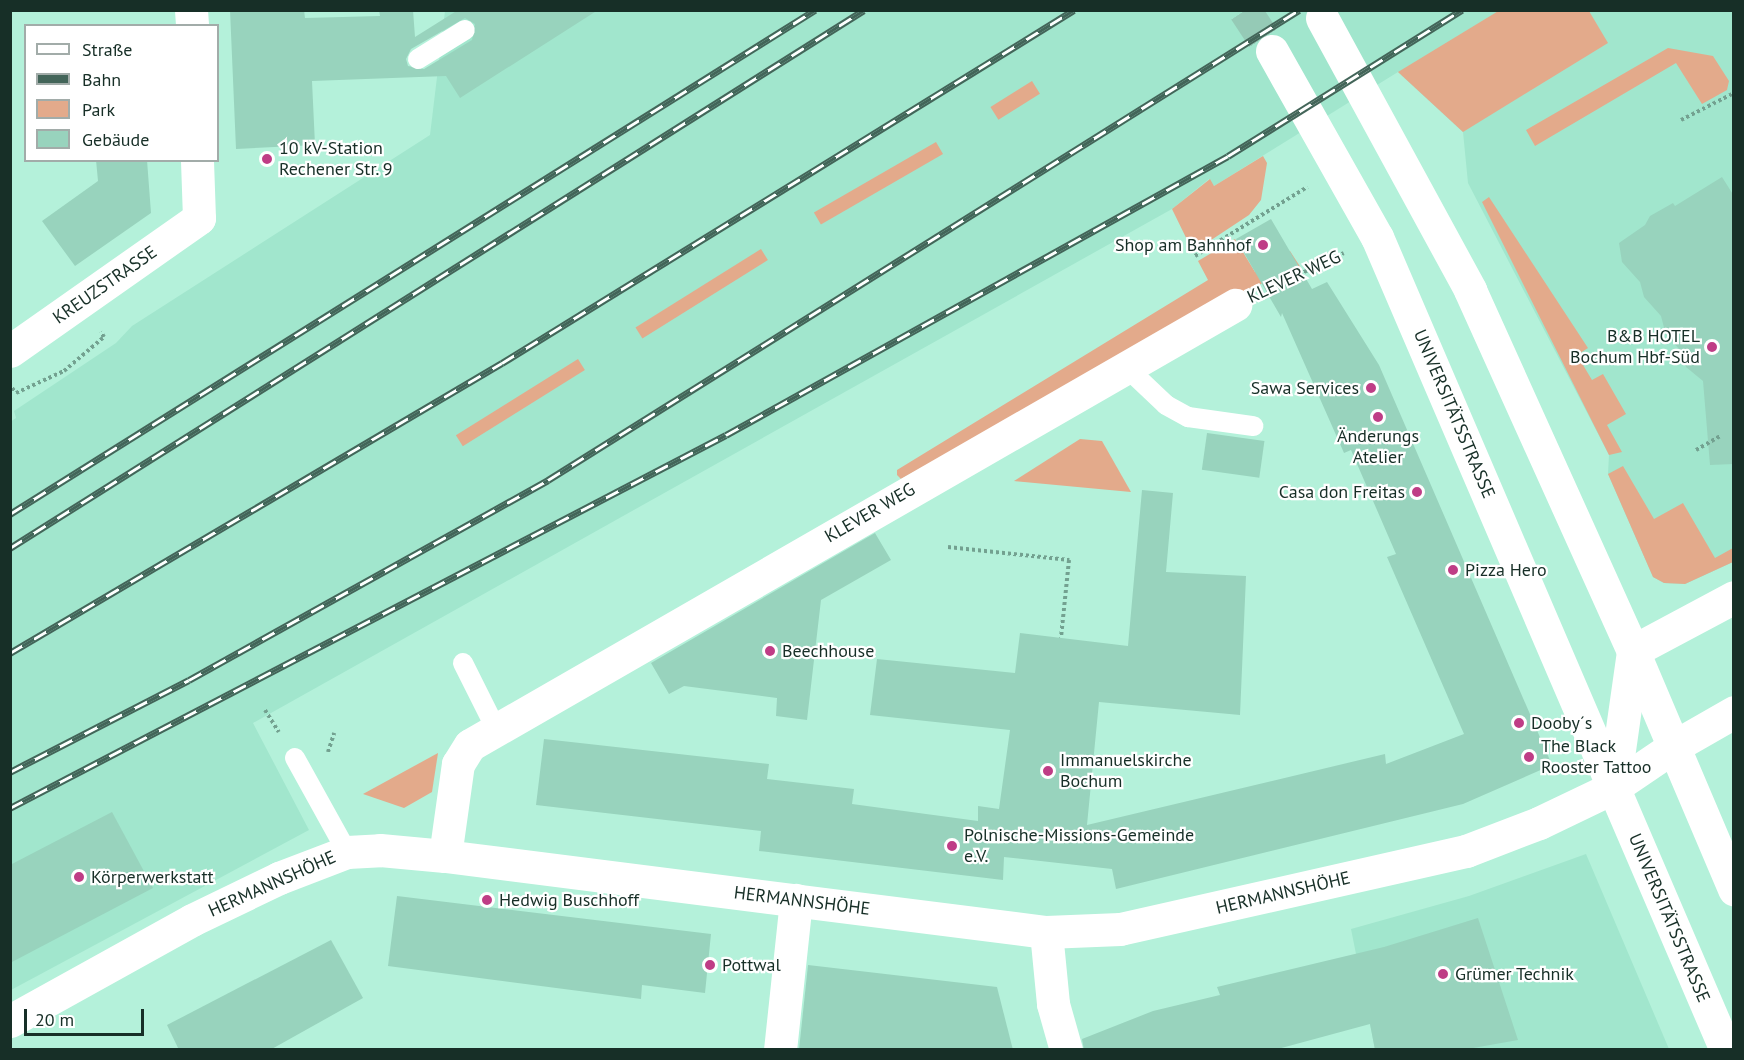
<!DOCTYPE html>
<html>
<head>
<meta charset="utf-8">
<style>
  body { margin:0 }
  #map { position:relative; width:1744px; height:1060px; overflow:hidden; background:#b4f1da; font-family:"PT Sans",sans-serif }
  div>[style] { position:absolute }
  .built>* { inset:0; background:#a1e6cd }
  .green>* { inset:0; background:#e3aa8b; transform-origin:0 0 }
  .building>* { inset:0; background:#98d3bd; transform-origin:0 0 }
  .secondary-tunnel>* { height:33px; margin-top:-16.5px; transform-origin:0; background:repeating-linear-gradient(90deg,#95cab6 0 33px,transparent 0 49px) }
  .path>* { height:4px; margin-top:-2px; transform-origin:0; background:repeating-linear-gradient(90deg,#73a190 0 3px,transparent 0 6px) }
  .service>* { height:20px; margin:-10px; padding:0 10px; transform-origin:10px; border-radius:10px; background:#fff }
  .minor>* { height:33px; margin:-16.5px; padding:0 16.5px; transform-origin:16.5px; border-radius:16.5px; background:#fff }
  .secondary>* { height:33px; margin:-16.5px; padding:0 16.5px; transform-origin:16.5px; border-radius:16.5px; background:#fff }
  .rail>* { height:7px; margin-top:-3.5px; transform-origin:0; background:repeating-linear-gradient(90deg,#fff 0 14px,#436559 0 28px); box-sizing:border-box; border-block:2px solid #436559 }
  .dots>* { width:16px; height:16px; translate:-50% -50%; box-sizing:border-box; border:3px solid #fff; border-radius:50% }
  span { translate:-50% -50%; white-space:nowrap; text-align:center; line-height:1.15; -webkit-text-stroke:4.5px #fff; paint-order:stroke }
  .poi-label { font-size:18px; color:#172f27 }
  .left { translate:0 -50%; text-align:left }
  .right { translate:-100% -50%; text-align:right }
  .street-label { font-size:18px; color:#172f27 }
  .frame { position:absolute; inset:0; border:12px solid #172f27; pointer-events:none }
  .legend { position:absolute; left:24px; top:24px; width:195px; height:138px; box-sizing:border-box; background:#fff; border:2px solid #a2aca9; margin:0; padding:8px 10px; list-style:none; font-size:18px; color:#172f27 }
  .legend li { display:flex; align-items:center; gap:12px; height:30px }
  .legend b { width:30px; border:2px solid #a2aca9 }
  .scale { position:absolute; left:24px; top:1009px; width:120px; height:27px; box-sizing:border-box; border:3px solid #172f27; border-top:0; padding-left:8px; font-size:18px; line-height:21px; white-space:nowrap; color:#172f27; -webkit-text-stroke:4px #fff; paint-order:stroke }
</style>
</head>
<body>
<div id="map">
  <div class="built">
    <i style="clip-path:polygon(445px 11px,1733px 11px,1733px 562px,1685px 584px,1664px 583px,1653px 577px,1608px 474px,1609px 455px,1468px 183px,1463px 132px,1398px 72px,1214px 186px,1209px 179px,1172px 209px,253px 723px,309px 830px,11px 990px,10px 422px,16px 418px,14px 411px,116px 343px,132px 326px,430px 135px)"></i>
    <i style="clip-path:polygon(1586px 854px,1669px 1049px,1375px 1049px,1351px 929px,1469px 896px)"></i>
  </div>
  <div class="green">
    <i style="clip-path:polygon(1500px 10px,1589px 11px,1608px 43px,1463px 132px,1398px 72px)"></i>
    <i style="clip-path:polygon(1668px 48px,1713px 56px,1729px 81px,1727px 90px,1702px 104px,1676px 63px,1535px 146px,1526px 130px)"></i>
    <i style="left:1032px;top:81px;width:15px;height:49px;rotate:58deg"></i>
    <i style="left:936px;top:142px;width:14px;height:141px;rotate:60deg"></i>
    <i style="clip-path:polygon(1263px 156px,1267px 163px,1261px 200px,1249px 215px,1193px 252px,1172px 209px,1210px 179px,1214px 186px)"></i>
    <i style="clip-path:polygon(1489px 197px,1588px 348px,1577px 355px,1592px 380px,1603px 374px,1626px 414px,1607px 425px,1622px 452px,1609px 455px,1482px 202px)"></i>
    <i style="clip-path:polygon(1235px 239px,1255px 272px,1290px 251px,1301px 268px,1251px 288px,901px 479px,897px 475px,897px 470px,1208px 280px,1198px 261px)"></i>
    <i style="left:761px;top:249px;width:13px;height:148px;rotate:58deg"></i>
    <i style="left:578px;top:359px;width:13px;height:144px;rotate:58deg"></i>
    <i style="clip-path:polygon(1080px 439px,1102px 441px,1131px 492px,1014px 481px)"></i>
    <i style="clip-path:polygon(1623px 466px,1654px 519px,1683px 503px,1715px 558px,1733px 548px,1733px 562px,1685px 584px,1664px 583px,1653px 577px,1608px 474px)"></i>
    <i style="clip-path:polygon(438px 753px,432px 792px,404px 808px,363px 794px)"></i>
  </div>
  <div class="building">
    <i style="clip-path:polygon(evenodd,230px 10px,304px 10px,305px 18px,380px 16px,379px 10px,413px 10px,415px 37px,458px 10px,598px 10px,460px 98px,446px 76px,312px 81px,315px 145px,236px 149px,230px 10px,465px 18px,475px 24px,472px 40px,424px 69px,408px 66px,406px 59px,411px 49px,465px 18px)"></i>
    <i style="clip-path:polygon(96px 160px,147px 160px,151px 213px,75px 266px,42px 221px,98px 181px)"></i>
    <i style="clip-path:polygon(1722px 177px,1734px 196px,1734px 464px,1710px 465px,1703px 381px,1686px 367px,1683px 353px,1666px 335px,1661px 316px,1644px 297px,1640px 282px,1622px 262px,1619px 243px,1645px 225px,1650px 216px,1673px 203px,1675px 206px)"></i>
    <i style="clip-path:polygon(1271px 219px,1312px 289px,1327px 282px,1379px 365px,1552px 765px,1463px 804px,1116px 889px,1112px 869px,1004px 857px,1003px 880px,759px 851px,761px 831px,536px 805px,544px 739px,769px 764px,767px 779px,854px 789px,852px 804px,978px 821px,978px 806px,999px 809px,1010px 730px,870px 715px,877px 659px,1015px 673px,1020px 633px,1128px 646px,1142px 490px,1173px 493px,1166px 572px,1246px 576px,1240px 715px,1099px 702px,1087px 825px,1385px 754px,1386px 764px,1464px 734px,1387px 557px,1396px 554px,1351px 450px,1344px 453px,1282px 313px,1281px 317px,1236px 239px)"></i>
    <i style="left:1207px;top:433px;width:58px;height:37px;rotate:8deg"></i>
    <i style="clip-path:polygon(875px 533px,891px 560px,821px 600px,807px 720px,776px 716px,777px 698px,684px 686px,669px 694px,651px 663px)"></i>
    <i style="clip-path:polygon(112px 812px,153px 888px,10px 963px,10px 865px)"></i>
    <i style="clip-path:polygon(397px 896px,711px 934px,705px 993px,642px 985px,641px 999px,388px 966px)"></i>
    <i style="clip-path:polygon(1478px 918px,1518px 1040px,1462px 1050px,1375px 1050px,1370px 1024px,1274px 1050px,1084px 1050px,1082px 1039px,1153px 1011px,1220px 995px,1217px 987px,1384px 947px)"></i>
    <i style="clip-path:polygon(331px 940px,363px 998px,270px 1050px,179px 1050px,167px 1025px)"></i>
    <i style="clip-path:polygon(808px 965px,997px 987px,1013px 1050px,799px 1050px)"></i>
  </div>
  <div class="secondary-tunnel">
    <i style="left:1245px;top:10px;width:49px;rotate:56.6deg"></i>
  </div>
  <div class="path">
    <i style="left:1681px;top:120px;width:59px;rotate:-27deg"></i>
    <i style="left:1195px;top:256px;width:132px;rotate:-31.6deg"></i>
    <i style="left:1266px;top:290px;width:86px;rotate:-25.4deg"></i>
    <i style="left:12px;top:388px;width:6px;rotate:51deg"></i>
    <i style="left:16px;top:393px;width:53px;rotate:-24.6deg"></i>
    <i style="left:64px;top:371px;width:52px;rotate:-40.4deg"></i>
    <i style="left:104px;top:337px;width:6px;rotate:-121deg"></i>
    <i style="left:1696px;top:450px;width:28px;rotate:-30deg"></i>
    <i style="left:948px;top:547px;width:122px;rotate:6.1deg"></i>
    <i style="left:1069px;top:560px;width:78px;rotate:95.9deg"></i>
    <i style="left:265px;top:710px;width:26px;rotate:58deg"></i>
    <i style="left:328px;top:752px;width:20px;rotate:-72deg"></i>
  </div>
  <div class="service">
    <i style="left:418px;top:59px;width:55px;rotate:-31.7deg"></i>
    <i style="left:1126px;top:367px;width:55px;rotate:43.5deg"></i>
    <i style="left:1166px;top:405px;width:25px;rotate:29deg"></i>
    <i style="left:1188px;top:417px;width:66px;rotate:7.9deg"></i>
    <i style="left:463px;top:663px;width:72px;rotate:63.4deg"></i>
    <i style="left:295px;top:758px;width:107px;rotate:61deg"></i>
  </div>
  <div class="minor">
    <i style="left:191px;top:10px;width:16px;rotate:86deg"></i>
    <i style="left:10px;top:351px;width:231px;rotate:-35.1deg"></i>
    <i style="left:199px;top:218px;width:58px;rotate:-92deg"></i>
    <i style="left:1633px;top:651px;width:115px;rotate:-28.1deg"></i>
    <i style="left:1673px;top:747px;width:70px;rotate:-29.8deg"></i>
    <i style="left:445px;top:856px;width:93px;rotate:-82deg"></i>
    <i style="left:458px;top:764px;width:22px;rotate:-58deg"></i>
    <i style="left:470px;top:745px;width:883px;rotate:-29.91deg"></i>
    <i style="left:1046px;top:932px;width:72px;rotate:84.4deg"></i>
    <i style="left:1053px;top:1004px;width:48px;rotate:74.2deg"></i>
    <i style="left:10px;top:1021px;width:208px;rotate:-29deg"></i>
    <i style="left:192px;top:920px;width:97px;rotate:-25.8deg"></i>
    <i style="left:279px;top:878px;width:73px;rotate:-20.9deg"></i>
    <i style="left:347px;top:852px;width:33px;rotate:-3deg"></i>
    <i style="left:380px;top:850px;width:65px;rotate:5.3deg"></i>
    <i style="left:445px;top:856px;width:606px;rotate:7.21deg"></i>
    <i style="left:1046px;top:932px;width:74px;rotate:-2.3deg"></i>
    <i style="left:1120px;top:929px;width:355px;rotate:-12.7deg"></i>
    <i style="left:1466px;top:851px;width:78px;rotate:-21deg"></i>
    <i style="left:1539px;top:823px;width:83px;rotate:-25.6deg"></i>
    <i style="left:780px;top:1050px;width:151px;rotate:-83.9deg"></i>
  </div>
  <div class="secondary">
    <i style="left:1322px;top:18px;width:310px;rotate:61.4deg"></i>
    <i style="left:1470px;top:290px;width:396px;rotate:65.7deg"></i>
    <i style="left:1633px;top:651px;width:259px;rotate:67deg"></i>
    <i style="left:1272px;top:51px;width:214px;rotate:60.6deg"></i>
    <i style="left:1377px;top:237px;width:885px;rotate:66.77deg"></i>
    <i style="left:1614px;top:785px;width:134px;rotate:-81.9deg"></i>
    <i style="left:1614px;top:787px;width:71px;rotate:-34.1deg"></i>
  </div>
  <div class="rail">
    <i style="left:10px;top:514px;width:950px;rotate:-32.05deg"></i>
    <i style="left:10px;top:548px;width:1009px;rotate:-32.21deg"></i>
    <i style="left:10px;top:653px;width:571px;rotate:-30.52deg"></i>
    <i style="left:502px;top:363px;width:672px;rotate:-31.68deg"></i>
    <i style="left:10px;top:772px;width:201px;rotate:-27.2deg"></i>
    <i style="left:189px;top:680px;width:411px;rotate:-29.1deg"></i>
    <i style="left:548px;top:480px;width:886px;rotate:-32.04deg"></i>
    <i style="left:10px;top:808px;width:807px;rotate:-27.52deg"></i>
    <i style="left:726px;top:435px;width:574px;rotate:-29.06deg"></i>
    <i style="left:1228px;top:156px;width:276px;rotate:-32deg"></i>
  </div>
  <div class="dots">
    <i style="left:267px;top:159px;background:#bf3d86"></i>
    <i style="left:1263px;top:245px;background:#bf3d86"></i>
    <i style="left:1712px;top:347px;background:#bf3d86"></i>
    <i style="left:1371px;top:388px;background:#bf3d86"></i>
    <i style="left:1378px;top:417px;background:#bf3d86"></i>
    <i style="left:1417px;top:492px;background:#bf3d86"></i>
    <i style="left:1453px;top:570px;background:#bf3d86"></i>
    <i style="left:770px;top:651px;background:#bf3d86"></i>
    <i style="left:1519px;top:723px;background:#bf3d86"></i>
    <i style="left:1529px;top:757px;background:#bf3d86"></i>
    <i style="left:1048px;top:771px;background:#bf3d86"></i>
    <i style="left:952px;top:846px;background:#bf3d86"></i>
    <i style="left:79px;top:877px;background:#bf3d86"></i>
    <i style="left:487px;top:900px;background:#bf3d86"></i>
    <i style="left:710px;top:965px;background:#bf3d86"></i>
    <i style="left:1443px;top:974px;background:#bf3d86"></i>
  </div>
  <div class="poi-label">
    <span class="left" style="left:279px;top:159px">10 kV-Station<br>Rechener Str. 9</span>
    <span class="right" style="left:1251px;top:245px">Shop am Bahnhof</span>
    <span class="right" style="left:1700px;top:347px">B&amp;B HOTEL<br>Bochum Hbf-Süd</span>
    <span class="right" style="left:1359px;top:388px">Sawa Services</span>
    <span style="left:1378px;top:447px">Änderungs<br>Atelier</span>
    <span class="right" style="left:1405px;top:492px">Casa don Freitas</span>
    <span class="left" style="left:1465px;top:570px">Pizza Hero</span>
    <span class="left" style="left:782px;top:651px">Beechhouse</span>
    <span class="left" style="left:1531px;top:723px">Dooby´s</span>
    <span class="left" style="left:1541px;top:757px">The Black<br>Rooster Tattoo</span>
    <span class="left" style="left:1060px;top:771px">Immanuelskirche<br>Bochum</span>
    <span class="left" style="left:964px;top:846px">Polnische-Missions-Gemeinde<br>e.V.</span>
    <span class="left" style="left:91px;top:877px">Körperwerkstatt</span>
    <span class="left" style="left:499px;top:900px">Hedwig Buschhoff</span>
    <span class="left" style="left:722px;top:965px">Pottwal</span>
    <span class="left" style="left:1455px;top:974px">Grümer Technik</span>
  </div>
  <div class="street-label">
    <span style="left:1294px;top:277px;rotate:-25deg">KLEVER WEG</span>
    <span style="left:105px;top:285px;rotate:-35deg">KREUZSTRASSE</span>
    <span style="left:1454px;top:414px;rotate:67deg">UNIVERSITÄTSSTRASSE</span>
    <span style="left:870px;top:513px;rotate:-30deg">KLEVER WEG</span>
    <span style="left:272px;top:884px;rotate:-24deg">HERMANNSHÖHE</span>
    <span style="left:1283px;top:893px;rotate:-13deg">HERMANNSHÖHE</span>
    <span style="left:802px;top:901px;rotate:7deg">HERMANNSHÖHE</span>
    <span style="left:1669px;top:918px;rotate:67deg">UNIVERSITÄTSSTRASSE</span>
  </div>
  <div class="frame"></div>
  <ul class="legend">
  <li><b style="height:8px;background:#fff"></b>Straße</li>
  <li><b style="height:8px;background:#436559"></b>Bahn</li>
  <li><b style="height:16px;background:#e3aa8b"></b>Park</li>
  <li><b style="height:16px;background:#98d3bd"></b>Gebäude</li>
  </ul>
  <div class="scale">20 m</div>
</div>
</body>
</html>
